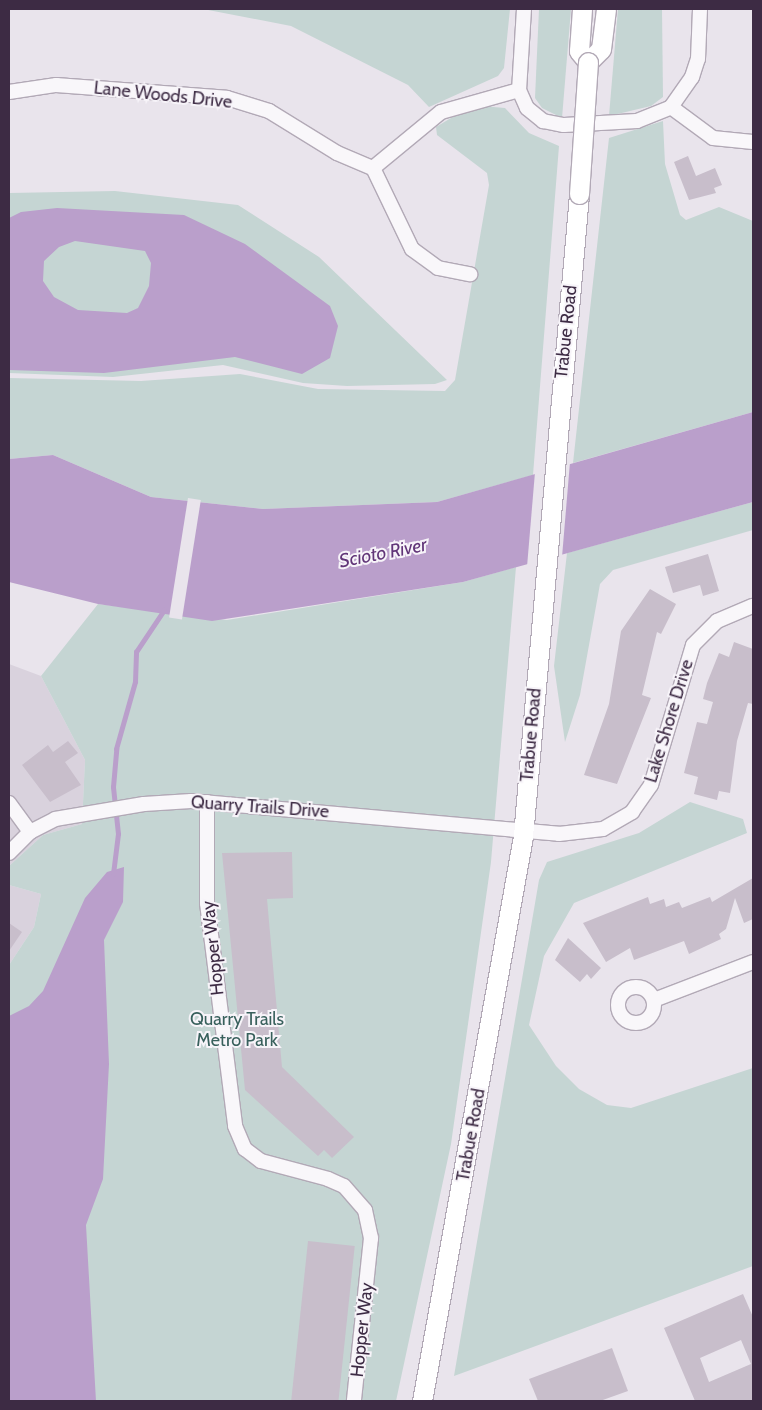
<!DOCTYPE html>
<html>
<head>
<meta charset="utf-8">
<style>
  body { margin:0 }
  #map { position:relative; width:762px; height:1410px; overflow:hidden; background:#e9e4ec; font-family:Cabin,sans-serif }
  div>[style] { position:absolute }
  .built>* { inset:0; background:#d9d2dd }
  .green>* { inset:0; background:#c5d5d3 }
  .water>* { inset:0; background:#ba9fcb }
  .pier>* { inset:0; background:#e9e4ec; transform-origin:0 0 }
  .stream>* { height:4.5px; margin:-2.25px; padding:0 2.25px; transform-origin:2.25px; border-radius:2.25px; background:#ba9fcb }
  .building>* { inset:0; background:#c8becb; transform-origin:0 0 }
  .roads { filter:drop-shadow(1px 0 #b2a9b6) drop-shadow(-1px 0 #b2a9b6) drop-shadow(0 1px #b2a9b6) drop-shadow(0 -1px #b2a9b6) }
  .minor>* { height:14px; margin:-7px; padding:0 7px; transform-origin:7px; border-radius:7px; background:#f9f7fa }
  .minor>.ring { margin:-7px; padding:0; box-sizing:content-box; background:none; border:14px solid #f9f7fa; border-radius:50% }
  .secondary>* { height:19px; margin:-9.5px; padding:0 9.5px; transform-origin:9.5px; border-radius:9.5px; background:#fff }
  .bridges { filter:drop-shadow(1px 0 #b2a9b6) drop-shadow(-1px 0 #b2a9b6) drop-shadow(0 1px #b2a9b6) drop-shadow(0 -1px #b2a9b6) }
  .secondary-bridge>* { height:19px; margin:-9.5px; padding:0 9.5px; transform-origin:9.5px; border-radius:9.5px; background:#fff }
  span { translate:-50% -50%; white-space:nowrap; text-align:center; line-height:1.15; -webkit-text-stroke:4px #f7f4f9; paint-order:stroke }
  .street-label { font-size:18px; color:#3d2b44 }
  .park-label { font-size:18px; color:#38605c }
  .water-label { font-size:19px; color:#613578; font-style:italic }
  .frame { position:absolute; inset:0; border:10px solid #3d2b44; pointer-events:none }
</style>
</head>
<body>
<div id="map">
  <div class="built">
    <i style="clip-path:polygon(9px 664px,41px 676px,85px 760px,82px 824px,43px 835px,9px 866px)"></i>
    <i style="clip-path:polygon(9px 885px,41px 894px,34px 927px,9px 965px)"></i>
  </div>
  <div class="green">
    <i style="clip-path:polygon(203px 9px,510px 9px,504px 68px,498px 76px,429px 107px,408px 85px,291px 26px)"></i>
    <i style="clip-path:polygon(539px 9px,571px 9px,562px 118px,542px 108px,535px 98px)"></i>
    <i style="clip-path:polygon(618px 9px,662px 9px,663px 97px,651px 106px,609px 116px)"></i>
    <i style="clip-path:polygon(482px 106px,505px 108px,529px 133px,559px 146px,533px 475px,437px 502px,263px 509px,151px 497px,53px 455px,9px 459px,9px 378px,141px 381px,240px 374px,318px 389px,445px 391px,455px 380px,489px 185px,487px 173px,437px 135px,436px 127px,466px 109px)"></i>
    <i style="clip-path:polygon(663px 121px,665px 164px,680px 215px,686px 220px,719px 207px,753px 221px,753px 412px,573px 463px,609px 138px)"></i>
    <i style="clip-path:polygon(115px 191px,238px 205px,319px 257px,447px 380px,435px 384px,347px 386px,303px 383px,223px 365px,113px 377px,9px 373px,9px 193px)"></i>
    <i style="clip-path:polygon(753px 502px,753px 530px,613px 570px,600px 584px,580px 695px,565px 742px,554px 666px,567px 553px)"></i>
    <i style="clip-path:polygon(516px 567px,491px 862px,451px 1144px,396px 1401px,9px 1401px,9px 965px,34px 927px,41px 894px,9px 885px,9px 866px,43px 835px,82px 824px,85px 760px,41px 676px,98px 604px,227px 620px,463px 582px)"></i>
    <i style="clip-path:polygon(690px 802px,743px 819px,747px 833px,574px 903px,544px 956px,529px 1025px,556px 1066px,579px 1089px,607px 1105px,631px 1108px,753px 1068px,753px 1266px,454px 1376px,539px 880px,547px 862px,639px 833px)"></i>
  </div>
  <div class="water">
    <i style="clip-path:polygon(evenodd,57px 208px,184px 215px,245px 244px,330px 306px,338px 326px,330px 358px,302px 374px,235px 357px,104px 373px,9px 370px,9px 218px,21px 212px,57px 208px,75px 241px,145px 251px,151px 263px,149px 286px,138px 308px,127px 313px,78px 310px,54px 297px,43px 281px,44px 261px,59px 247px,75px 241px)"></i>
    <i style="clip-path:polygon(753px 412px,753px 502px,463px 582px,212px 621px,98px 604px,9px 582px,9px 459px,53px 455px,151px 497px,263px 509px,437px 502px)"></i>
    <i style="clip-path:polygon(124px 867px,123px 902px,104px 940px,109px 1064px,103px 1179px,86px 1225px,96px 1401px,9px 1401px,9px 1016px,29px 1006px,43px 991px,85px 898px,107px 872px)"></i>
  </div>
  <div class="pier">
    <i style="clip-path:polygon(570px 462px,562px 557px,527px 567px,535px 472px)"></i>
    <i style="left:188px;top:498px;width:13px;height:121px;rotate:9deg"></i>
  </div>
  <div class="stream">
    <i style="left:113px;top:874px;width:40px;rotate:-82.9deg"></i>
    <i style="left:118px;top:834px;width:47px;rotate:-96.1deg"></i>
    <i style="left:113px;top:787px;width:38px;rotate:-85deg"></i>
    <i style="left:116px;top:749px;width:70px;rotate:-74.2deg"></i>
    <i style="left:135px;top:682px;width:30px;rotate:-88deg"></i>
    <i style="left:136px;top:652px;width:50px;rotate:-56.3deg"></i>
  </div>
  <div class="building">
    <i style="clip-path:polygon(688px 156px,696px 176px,715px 168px,722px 185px,714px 188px,716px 193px,689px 200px,674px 162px)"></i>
    <i style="clip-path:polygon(708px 554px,719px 591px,703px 596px,700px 585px,673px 593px,665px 567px)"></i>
    <i style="clip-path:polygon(650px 589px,676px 604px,661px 634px,657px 632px,642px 695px,651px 698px,617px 784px,584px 775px,609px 704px,621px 631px)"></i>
    <i style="clip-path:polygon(734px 642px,753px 649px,753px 704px,748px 703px,737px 741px,730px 793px,719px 791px,717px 800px,694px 794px,698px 777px,684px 773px,697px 722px,707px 724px,713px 702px,703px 699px,707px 683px,719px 653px,729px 657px)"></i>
    <i style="clip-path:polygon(68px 741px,78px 753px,65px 762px,81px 785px,50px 802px,22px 765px,48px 745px,53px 752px)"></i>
    <i style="clip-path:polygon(292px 852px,293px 898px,267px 899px,282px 1067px,354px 1137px,332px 1158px,324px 1150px,318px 1156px,245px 1090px,222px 853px)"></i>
    <i style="clip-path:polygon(753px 878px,753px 919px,744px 923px,735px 898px,726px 929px,719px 934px,721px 939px,689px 954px,684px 941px,634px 960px,630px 948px,606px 962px,583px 923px,648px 897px,650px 904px,664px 899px,666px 907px,679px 902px,682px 908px,710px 897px,712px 902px)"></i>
    <i style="clip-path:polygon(9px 923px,22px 932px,9px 951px)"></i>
    <i style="clip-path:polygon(568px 938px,601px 968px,591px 979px,587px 974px,580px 982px,555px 960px)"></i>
    <i style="left:308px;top:1241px;width:47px;height:161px;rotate:6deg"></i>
    <i style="clip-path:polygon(evenodd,743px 1294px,753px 1317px,753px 1401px,695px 1401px,664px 1328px,743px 1294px,741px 1340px,751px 1364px,709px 1382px,700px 1358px,741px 1340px)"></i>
    <i style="clip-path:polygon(612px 1348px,628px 1391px,600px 1401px,538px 1401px,529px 1379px)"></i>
  </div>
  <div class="roads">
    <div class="minor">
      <i style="left:524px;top:9px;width:81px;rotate:93.5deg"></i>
      <i style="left:519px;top:90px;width:20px;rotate:66deg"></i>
      <i style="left:527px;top:108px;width:21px;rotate:39deg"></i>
      <i style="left:543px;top:121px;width:21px;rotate:11deg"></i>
      <i style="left:564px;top:125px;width:73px;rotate:-3.1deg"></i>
      <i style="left:637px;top:121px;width:37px;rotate:-22deg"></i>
      <i style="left:671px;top:107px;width:37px;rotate:-55deg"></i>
      <i style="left:692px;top:77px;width:19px;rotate:-72deg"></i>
      <i style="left:698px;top:59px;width:50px;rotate:-87.7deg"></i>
      <i style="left:9px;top:92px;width:48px;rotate:-8.5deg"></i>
      <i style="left:56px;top:85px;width:171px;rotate:4.3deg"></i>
      <i style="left:227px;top:98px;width:44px;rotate:17.2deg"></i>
      <i style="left:269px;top:111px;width:80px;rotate:31.7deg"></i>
      <i style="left:337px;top:153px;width:39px;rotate:23deg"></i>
      <i style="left:373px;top:168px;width:88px;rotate:-39.5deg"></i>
      <i style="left:441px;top:112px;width:81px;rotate:-15.8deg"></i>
      <i style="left:671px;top:107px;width:52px;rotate:36.4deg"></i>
      <i style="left:713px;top:138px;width:40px;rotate:5.7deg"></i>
      <i style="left:373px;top:168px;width:90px;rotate:64.3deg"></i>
      <i style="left:412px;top:249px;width:32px;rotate:36deg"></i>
      <i style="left:438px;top:268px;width:33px;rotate:11deg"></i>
      <i style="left:207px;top:802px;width:101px;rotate:90deg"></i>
      <i style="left:207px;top:903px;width:225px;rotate:82.8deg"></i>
      <i style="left:235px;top:1126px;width:25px;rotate:67deg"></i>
      <i style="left:245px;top:1149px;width:20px;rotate:37deg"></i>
      <i style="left:261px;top:1161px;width:69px;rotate:15deg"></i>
      <i style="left:328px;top:1179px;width:17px;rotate:24deg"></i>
      <i style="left:344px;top:1186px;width:32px;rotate:49deg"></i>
      <i style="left:365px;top:1210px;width:29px;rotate:78deg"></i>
      <i style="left:371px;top:1238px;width:164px;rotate:96deg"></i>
      <i style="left:9px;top:803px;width:36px;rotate:54deg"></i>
      <i style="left:9px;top:853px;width:30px;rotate:-45deg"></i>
      <i style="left:30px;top:832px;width:28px;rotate:-27deg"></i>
      <i style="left:55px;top:819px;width:90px;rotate:-9.6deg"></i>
      <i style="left:144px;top:804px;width:47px;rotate:-3.7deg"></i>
      <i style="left:191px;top:801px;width:369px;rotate:5.1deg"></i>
      <i style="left:559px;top:834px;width:44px;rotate:-6.5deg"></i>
      <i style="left:603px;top:829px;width:34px;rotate:-30deg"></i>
      <i style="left:632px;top:812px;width:33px;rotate:-55deg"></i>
      <i style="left:651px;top:785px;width:146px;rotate:-73.3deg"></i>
      <i style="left:693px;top:645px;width:34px;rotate:-45deg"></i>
      <i style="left:717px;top:621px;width:39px;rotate:-23deg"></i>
      <i class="ring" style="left:618px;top:987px;width:22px;height:22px"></i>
      <i style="left:654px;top:1000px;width:106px;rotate:-21deg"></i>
    </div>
    <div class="secondary">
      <i style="left:582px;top:9px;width:42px;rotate:94.1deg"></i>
      <i style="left:579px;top:51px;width:14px;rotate:51deg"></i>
      <i style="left:588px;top:62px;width:18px;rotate:-45deg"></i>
      <i style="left:601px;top:49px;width:40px;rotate:-82.9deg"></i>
      <i style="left:422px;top:1401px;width:574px;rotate:-79.86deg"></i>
      <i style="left:523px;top:836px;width:644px;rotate:-85.01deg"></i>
    </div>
  </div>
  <div class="bridges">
    <div class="secondary-bridge">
      <i style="left:579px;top:194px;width:132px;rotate:-86.1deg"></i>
    </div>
  </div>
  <div class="street-label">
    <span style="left:163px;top:95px;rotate:6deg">Lane Woods Drive</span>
    <span style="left:566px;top:332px;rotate:-84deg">Trabue Road</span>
    <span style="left:669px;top:721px;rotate:-73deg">Lake Shore Drive</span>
    <span style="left:531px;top:735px;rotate:-85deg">Trabue Road</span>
    <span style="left:260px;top:807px;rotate:4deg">Quarry Trails Drive</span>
    <span style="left:213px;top:948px;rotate:-96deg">Hopper Way</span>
    <span style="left:471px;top:1135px;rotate:-80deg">Trabue Road</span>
    <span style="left:362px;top:1330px;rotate:-84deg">Hopper Way</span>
  </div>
  <div class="park-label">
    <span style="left:237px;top:1030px">Quarry Trails<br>Metro Park</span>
  </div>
  <div class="water-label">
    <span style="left:383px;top:553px;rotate:-11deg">Scioto River</span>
  </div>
  <div class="frame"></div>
</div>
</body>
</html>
